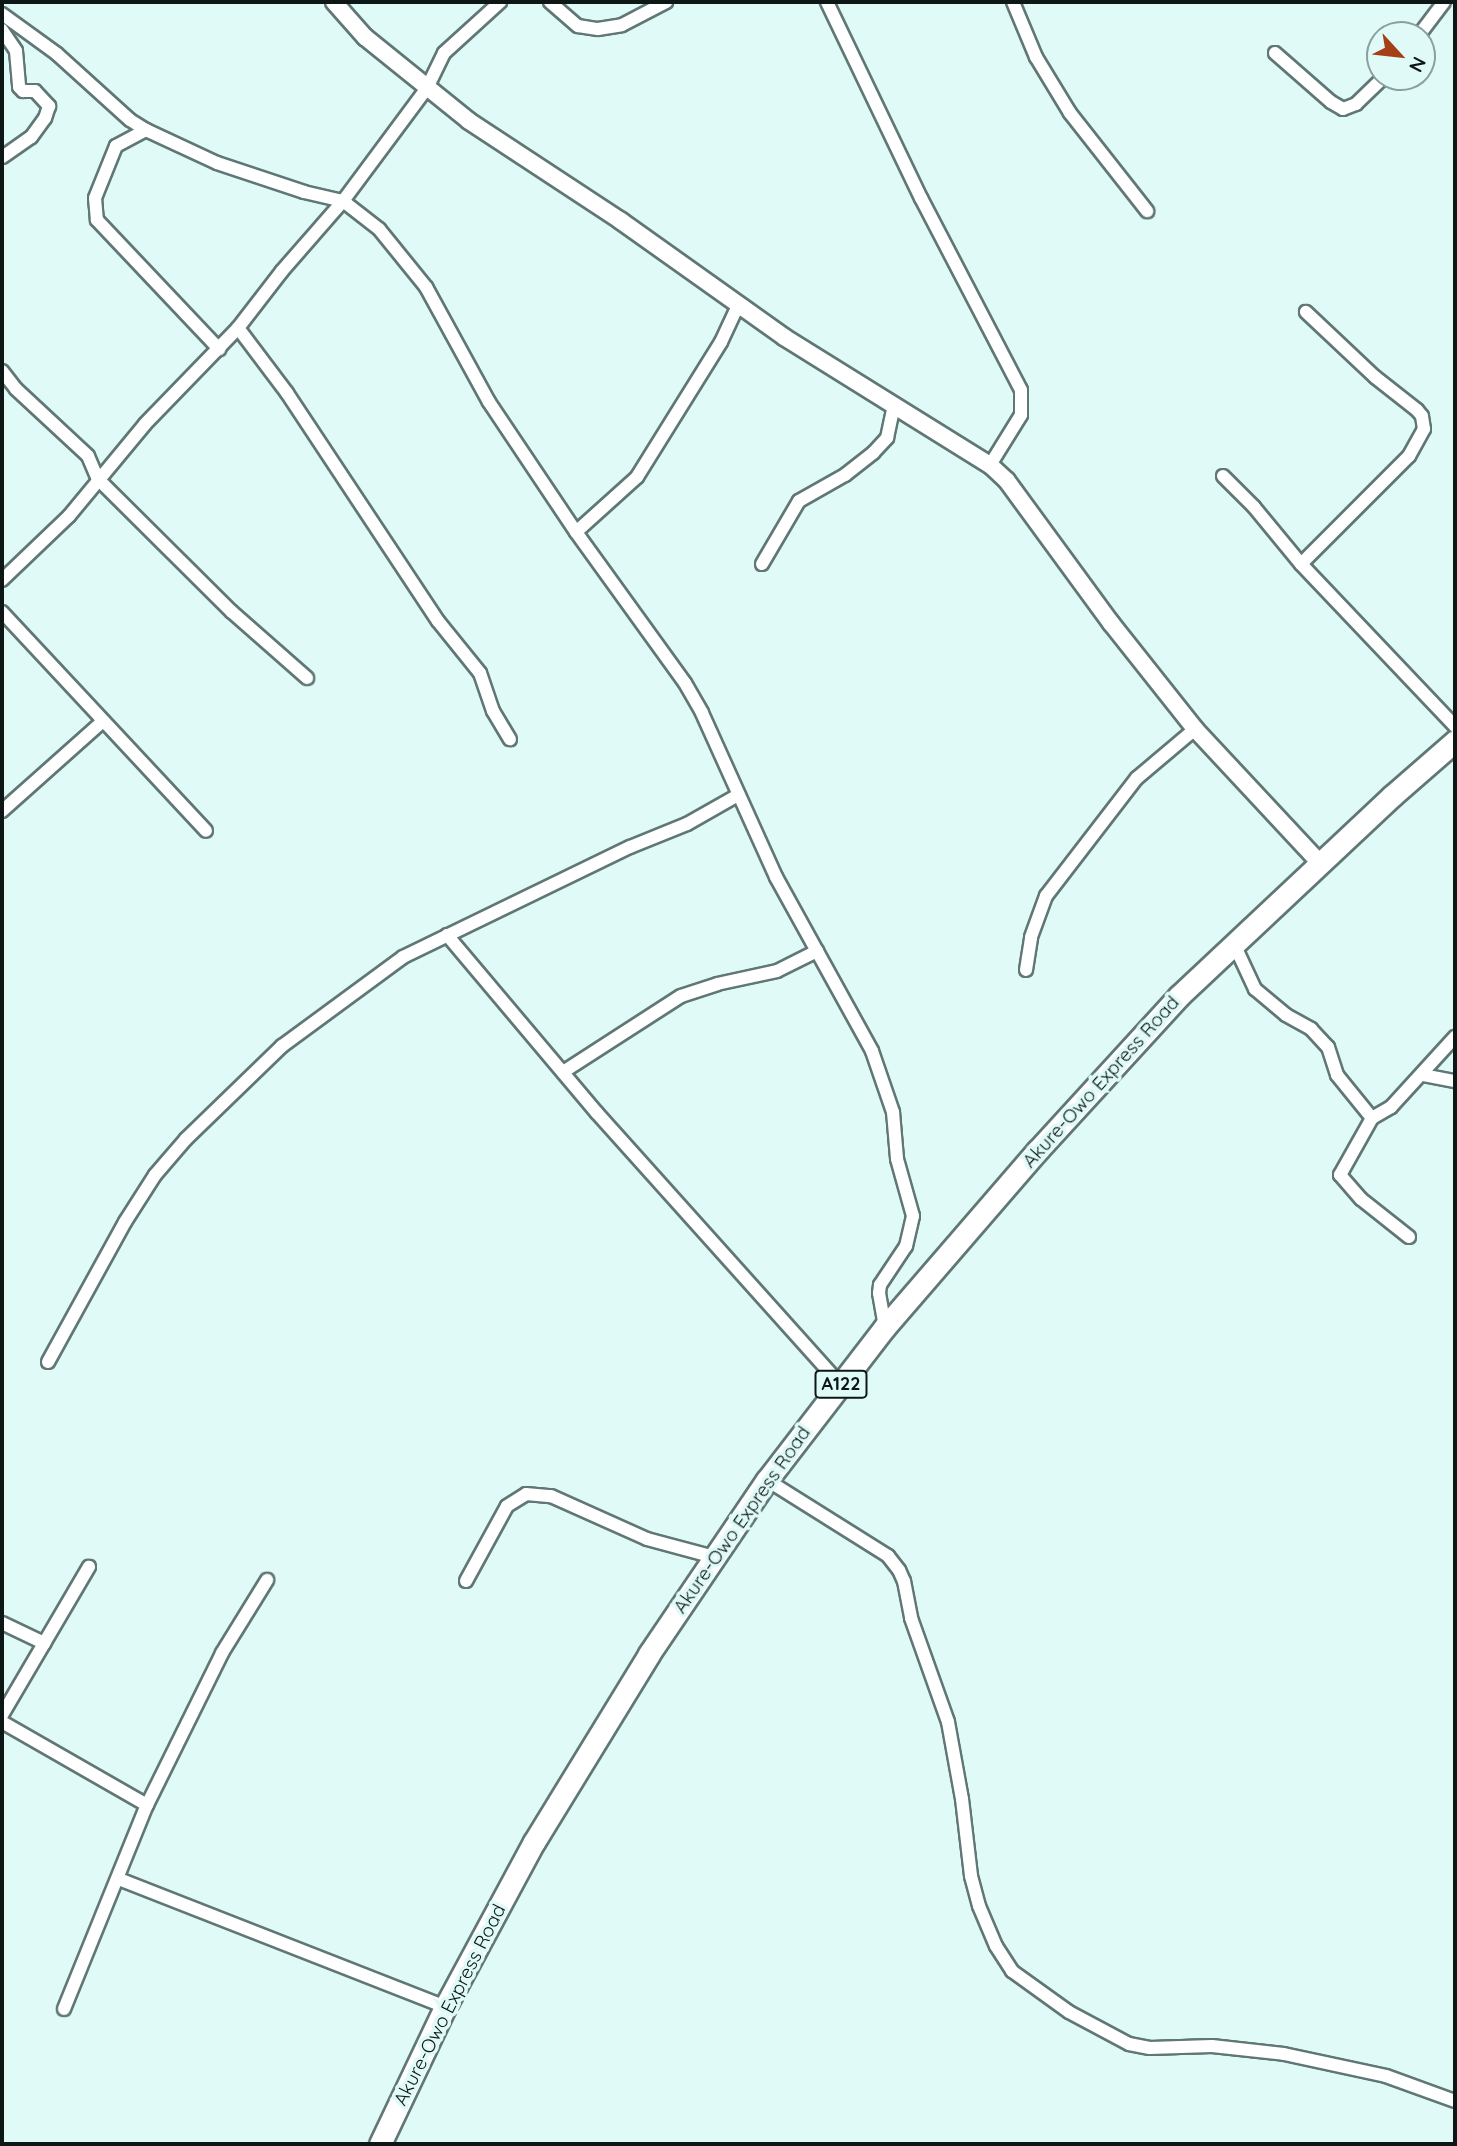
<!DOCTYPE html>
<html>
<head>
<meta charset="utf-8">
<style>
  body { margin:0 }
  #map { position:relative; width:1457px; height:2146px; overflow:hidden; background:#dffaf7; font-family:Quicksand,sans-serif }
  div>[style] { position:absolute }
  .roads { filter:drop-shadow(2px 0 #607775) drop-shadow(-2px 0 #607775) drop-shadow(0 2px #607775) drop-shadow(0 -2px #607775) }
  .street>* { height:12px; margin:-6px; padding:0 6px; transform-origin:6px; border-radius:6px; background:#fff }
  .secondary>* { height:16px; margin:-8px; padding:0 8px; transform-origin:8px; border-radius:8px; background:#fff }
  .highway>* { height:21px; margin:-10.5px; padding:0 10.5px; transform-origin:10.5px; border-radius:10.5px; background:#fff }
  span { translate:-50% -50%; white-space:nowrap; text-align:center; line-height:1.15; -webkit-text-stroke:7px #dffaf7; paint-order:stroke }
  .shield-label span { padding:2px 5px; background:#dffaf7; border:2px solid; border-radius:5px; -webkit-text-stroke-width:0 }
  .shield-label { font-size:18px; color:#0d1716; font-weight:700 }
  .street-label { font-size:19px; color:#0d1716 }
  .frame { position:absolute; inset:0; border:4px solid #0d1716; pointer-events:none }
  .north { position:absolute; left:1366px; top:21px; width:70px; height:70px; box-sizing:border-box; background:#dffaf7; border:2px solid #8b9f9d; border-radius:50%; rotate:117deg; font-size:19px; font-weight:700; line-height:28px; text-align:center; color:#0d1716 }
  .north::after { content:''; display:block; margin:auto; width:24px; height:32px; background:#a53f15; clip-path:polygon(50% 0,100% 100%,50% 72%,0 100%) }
</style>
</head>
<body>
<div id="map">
  <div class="roads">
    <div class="street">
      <i style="left:550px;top:2px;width:37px;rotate:41deg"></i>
      <i style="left:578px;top:26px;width:20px;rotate:9deg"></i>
      <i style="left:598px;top:29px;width:24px;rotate:-9deg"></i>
      <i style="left:622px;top:25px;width:50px;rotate:-27.6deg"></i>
      <i style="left:827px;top:2px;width:217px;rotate:64.4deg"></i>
      <i style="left:921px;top:198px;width:216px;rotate:62.5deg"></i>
      <i style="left:1021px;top:390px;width:25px;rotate:90deg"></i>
      <i style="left:1021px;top:415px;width:59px;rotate:121.8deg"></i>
      <i style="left:1013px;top:2px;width:60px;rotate:67.3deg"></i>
      <i style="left:1036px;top:57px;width:66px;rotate:58.7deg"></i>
      <i style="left:1070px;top:113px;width:125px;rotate:51.8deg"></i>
      <i style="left:2px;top:14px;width:68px;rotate:36deg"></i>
      <i style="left:57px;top:54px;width:98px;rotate:42.1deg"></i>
      <i style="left:130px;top:120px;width:19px;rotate:32deg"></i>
      <i style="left:146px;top:130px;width:78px;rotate:24.9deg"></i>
      <i style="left:217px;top:163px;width:92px;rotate:18.4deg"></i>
      <i style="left:304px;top:192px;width:40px;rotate:13deg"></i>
      <i style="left:343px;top:201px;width:46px;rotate:37.9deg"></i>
      <i style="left:379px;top:229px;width:75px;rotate:51deg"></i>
      <i style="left:426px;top:287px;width:131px;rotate:61.3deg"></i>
      <i style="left:489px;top:402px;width:156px;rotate:56.2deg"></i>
      <i style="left:576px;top:532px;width:186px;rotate:54.2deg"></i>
      <i style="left:685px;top:683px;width:34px;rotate:60deg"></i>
      <i style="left:702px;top:713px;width:180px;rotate:65.7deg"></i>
      <i style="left:776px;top:877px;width:199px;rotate:61.1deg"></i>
      <i style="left:872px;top:1051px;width:65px;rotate:71deg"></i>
      <i style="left:893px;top:1112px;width:47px;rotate:85.1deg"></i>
      <i style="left:897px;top:1159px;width:59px;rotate:74.3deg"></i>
      <i style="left:913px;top:1216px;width:31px;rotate:103deg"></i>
      <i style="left:906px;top:1246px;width:47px;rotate:123.7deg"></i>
      <i style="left:880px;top:1285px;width:8px;rotate:97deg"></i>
      <i style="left:879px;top:1293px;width:35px;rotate:80deg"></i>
      <i style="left:2px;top:30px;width:25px;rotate:56deg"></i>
      <i style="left:16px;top:51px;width:36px;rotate:85deg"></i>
      <i style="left:19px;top:87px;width:6px;rotate:45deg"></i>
      <i style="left:23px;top:91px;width:12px"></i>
      <i style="left:35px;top:91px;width:21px;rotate:47deg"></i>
      <i style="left:49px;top:106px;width:13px;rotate:108deg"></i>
      <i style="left:45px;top:118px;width:24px;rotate:126deg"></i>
      <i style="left:31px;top:137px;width:35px;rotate:145deg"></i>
      <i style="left:1419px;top:35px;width:41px;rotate:-52.9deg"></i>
      <i style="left:1275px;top:53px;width:74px;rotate:41.2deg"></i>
      <i style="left:1331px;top:102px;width:14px;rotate:30deg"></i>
      <i style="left:1343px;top:109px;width:14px;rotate:-21deg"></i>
      <i style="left:1356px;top:104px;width:39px;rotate:-44deg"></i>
      <i style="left:146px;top:130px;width:34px;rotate:152deg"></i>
      <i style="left:116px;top:146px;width:56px;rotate:112deg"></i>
      <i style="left:95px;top:198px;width:22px;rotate:85deg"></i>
      <i style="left:97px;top:220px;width:178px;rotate:46.6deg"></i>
      <i style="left:238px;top:328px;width:81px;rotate:53deg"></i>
      <i style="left:287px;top:393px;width:273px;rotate:56.5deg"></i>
      <i style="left:438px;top:621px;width:67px;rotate:51.1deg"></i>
      <i style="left:480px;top:673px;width:40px;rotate:71.1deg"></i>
      <i style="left:493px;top:711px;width:33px;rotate:59deg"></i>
      <i style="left:2px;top:371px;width:23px;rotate:52deg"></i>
      <i style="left:16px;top:389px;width:98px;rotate:42.9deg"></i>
      <i style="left:88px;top:456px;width:25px;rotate:67deg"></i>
      <i style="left:98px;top:479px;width:189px;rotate:44.8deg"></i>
      <i style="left:232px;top:612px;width:100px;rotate:41.3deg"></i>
      <i style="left:1223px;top:476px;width:44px;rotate:45deg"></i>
      <i style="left:1254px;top:507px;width:74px;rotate:50.5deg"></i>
      <i style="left:1301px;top:564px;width:224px;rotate:46.5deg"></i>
      <i style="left:576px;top:532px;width:82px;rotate:-42deg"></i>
      <i style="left:637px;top:477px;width:159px;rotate:-58.1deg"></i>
      <i style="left:721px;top:342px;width:40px;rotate:-65deg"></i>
      <i style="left:762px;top:564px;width:73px;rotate:-59.6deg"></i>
      <i style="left:799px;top:501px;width:53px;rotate:-29.5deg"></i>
      <i style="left:845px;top:475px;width:36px;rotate:-38deg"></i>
      <i style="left:873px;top:453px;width:21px;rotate:-47deg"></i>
      <i style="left:887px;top:438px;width:35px;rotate:-78deg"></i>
      <i style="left:1301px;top:564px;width:153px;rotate:-45deg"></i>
      <i style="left:1409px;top:456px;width:31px;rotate:-61deg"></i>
      <i style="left:1424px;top:429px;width:13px;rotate:-99deg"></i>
      <i style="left:1422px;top:416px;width:8px;rotate:-130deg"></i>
      <i style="left:1417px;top:410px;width:53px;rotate:-141.8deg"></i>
      <i style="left:1375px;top:377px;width:95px;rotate:-136.7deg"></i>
      <i style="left:2px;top:580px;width:93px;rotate:-43.7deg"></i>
      <i style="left:69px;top:516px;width:119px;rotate:-50.4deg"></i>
      <i style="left:145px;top:424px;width:134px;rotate:-45.9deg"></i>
      <i style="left:238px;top:328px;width:72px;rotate:-52.3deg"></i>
      <i style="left:282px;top:271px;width:93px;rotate:-48.9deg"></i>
      <i style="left:343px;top:201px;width:141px;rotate:-53.4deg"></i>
      <i style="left:427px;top:88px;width:39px;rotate:-64deg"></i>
      <i style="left:444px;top:53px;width:76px;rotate:-42.3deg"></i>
      <i style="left:2px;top:612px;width:299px;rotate:47deg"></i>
      <i style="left:2px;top:811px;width:134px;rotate:-41.7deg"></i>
      <i style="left:447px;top:935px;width:233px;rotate:49.9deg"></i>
      <i style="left:597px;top:1113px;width:365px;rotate:48.1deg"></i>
      <i style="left:1234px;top:944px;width:50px;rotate:65deg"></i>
      <i style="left:1255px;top:989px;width:40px;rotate:40deg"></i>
      <i style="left:1286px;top:1015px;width:29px;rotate:29deg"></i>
      <i style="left:1311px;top:1029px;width:25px;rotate:47deg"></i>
      <i style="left:1328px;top:1047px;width:29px;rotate:72deg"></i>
      <i style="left:1337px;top:1075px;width:55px;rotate:50.9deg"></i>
      <i style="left:1026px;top:970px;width:33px;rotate:-81deg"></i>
      <i style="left:1031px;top:937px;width:44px;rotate:-69.9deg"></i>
      <i style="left:1046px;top:896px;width:149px;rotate:-52.4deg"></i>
      <i style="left:1137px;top:778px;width:76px;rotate:-40.2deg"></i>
      <i style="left:563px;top:1072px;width:140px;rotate:-32.8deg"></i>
      <i style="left:681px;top:996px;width:38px;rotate:-18deg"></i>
      <i style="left:717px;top:984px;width:61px;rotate:-12.2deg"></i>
      <i style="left:777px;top:971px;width:45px;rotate:-26.6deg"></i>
      <i style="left:1423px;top:1075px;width:33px;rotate:11deg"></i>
      <i style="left:1409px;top:1237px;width:61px;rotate:-141.6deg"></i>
      <i style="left:1361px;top:1199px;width:32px;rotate:-131deg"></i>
      <i style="left:1340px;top:1175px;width:65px;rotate:-60.7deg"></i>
      <i style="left:1372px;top:1118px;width:22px;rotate:-30deg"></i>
      <i style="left:1391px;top:1107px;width:95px;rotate:-47.6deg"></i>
      <i style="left:48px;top:1362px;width:160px;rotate:-61.2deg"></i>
      <i style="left:125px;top:1222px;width:56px;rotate:-57.4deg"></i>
      <i style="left:155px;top:1175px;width:48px;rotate:-49.3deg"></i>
      <i style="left:186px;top:1139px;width:134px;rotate:-44.1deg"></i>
      <i style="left:282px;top:1046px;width:150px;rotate:-36.3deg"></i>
      <i style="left:403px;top:957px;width:252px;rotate:-25.9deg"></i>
      <i style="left:630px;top:847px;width:61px;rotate:-22deg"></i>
      <i style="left:687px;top:824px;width:59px;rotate:-29.6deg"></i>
      <i style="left:767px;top:1480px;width:143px;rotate:32.1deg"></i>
      <i style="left:888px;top:1556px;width:18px;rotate:52deg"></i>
      <i style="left:899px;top:1570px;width:12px;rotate:66deg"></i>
      <i style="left:904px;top:1581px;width:38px;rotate:79deg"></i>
      <i style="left:911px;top:1618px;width:110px;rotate:70.4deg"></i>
      <i style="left:948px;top:1722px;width:78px;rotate:79.7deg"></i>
      <i style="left:962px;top:1799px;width:78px;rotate:83.3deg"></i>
      <i style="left:971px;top:1876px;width:31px;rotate:75deg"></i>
      <i style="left:979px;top:1906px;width:43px;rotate:67deg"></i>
      <i style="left:996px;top:1946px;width:30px;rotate:57deg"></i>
      <i style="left:1012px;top:1971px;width:70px;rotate:35.7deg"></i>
      <i style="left:1069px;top:2012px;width:68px;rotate:28.1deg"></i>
      <i style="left:1129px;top:2044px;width:21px;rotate:11deg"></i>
      <i style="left:1150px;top:2048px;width:62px;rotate:-1.8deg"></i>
      <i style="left:1212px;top:2046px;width:72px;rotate:6.3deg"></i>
      <i style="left:1284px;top:2054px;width:104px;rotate:12.2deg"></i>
      <i style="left:1386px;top:2076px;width:73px;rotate:19.9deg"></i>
      <i style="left:466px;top:1581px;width:85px;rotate:-61.3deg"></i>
      <i style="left:507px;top:1506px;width:22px;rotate:-32deg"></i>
      <i style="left:526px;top:1494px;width:25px;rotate:5deg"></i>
      <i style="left:551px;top:1496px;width:105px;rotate:24.1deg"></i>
      <i style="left:647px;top:1539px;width:69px;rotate:15deg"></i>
      <i style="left:2px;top:1623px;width:47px;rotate:25.5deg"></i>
      <i style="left:2px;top:1715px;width:172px;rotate:-59.6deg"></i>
      <i style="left:2px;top:1722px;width:167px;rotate:29.8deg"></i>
      <i style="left:119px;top:1879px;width:350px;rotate:21.4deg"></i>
      <i style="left:64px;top:2009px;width:220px;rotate:-67.9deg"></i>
      <i style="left:147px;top:1805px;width:169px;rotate:-63.7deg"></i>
      <i style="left:222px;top:1653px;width:86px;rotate:-58.3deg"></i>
    </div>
    <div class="secondary">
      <i style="left:334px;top:2px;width:47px;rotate:48.5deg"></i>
      <i style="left:365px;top:37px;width:134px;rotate:38.9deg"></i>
      <i style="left:469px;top:121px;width:182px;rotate:33.3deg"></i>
      <i style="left:621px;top:221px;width:200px;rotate:35.4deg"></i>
      <i style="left:784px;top:337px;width:243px;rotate:31.9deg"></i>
      <i style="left:990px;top:465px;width:23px;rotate:43deg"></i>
      <i style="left:1007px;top:481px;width:176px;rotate:53.8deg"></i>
      <i style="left:1111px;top:623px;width:135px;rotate:51.6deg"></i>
      <i style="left:1195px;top:729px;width:183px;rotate:47deg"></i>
    </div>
    <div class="highway">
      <i style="left:380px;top:2144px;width:152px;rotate:-64.6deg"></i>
      <i style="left:445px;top:2007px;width:187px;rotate:-61.7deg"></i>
      <i style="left:534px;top:1842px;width:220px;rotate:-58.5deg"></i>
      <i style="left:649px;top:1654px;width:210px;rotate:-55.9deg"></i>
      <i style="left:767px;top:1480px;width:193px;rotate:-52.4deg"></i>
      <i style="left:885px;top:1327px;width:233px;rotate:-49.2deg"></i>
      <i style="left:1037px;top:1151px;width:210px;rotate:-47.5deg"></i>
      <i style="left:1179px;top:996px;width:292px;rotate:-43.2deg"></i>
      <i style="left:1392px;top:796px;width:84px;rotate:-41.1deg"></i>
    </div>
  </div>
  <div class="shield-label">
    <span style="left:841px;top:1384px">A122</span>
  </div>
  <div class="street-label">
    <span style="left:1101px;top:1082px;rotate:-48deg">Akure-Owo Express Road</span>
    <span style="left:742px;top:1520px;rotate:-55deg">Akure-Owo Express Road</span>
    <span style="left:450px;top:2005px;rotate:-63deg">Akure-Owo Express Road</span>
  </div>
  <div class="frame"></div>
  <div class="north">N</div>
</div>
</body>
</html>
